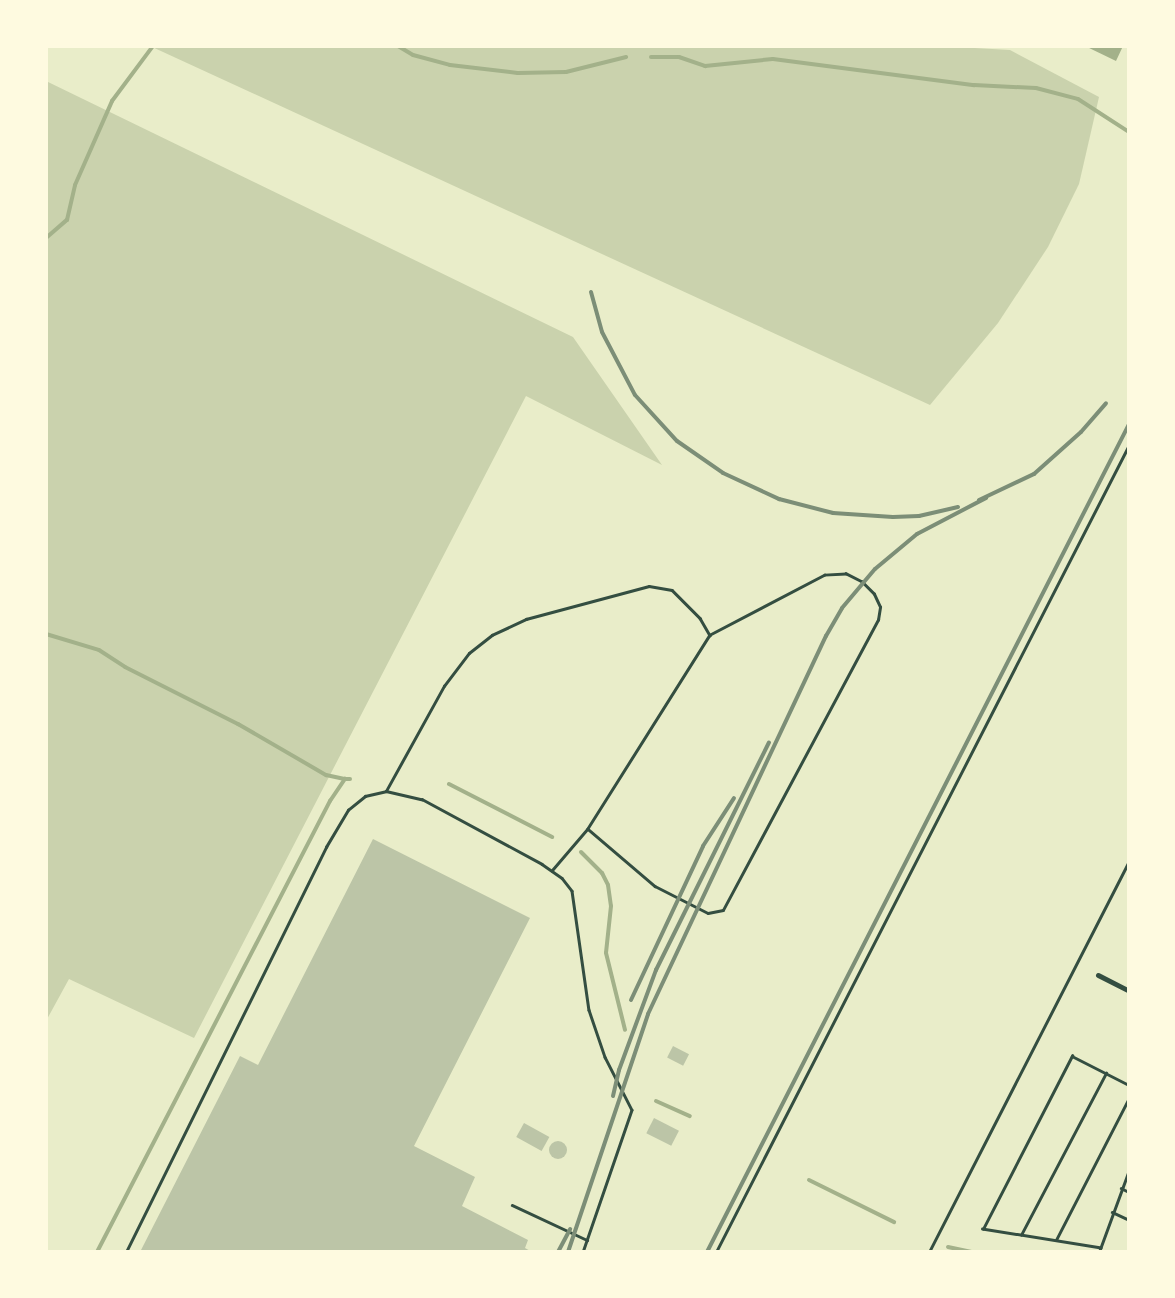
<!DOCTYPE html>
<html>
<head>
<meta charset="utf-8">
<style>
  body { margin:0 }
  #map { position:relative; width:1175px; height:1298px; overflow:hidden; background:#e9edc9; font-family:"Libre Baskerville",serif }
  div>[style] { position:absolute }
  .green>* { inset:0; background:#cad2ad }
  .water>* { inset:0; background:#a3b18a }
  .stream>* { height:4px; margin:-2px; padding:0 2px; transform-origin:2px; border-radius:2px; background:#a3b18a }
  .building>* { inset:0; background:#bcc5a7; transform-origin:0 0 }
  .round { border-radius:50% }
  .service>* { height:2.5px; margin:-1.25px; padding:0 1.25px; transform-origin:1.25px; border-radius:1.25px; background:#344e41 }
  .minor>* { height:5px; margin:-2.5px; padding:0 2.5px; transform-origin:2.5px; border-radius:2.5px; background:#344e41 }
  .rail>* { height:4px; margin:-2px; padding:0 2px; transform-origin:2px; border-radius:2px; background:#7c8e77 }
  span { translate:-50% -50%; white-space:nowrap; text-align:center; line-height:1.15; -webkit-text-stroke:5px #fefae0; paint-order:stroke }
  .frame { position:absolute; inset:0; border:48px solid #fefae0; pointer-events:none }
</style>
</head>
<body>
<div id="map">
  <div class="green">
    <i style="clip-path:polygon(150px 46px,939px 46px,1010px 50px,1099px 97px,1079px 184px,1048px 247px,998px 323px,930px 405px)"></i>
    <i style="clip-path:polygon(46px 81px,573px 337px,662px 465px,526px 396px,194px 1038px,69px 979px,46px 1021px)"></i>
  </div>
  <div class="water">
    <i style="clip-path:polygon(1085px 46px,1123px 46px,1116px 61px)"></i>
  </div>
  <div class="stream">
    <i style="left:398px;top:46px;width:17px;rotate:31deg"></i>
    <i style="left:413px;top:55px;width:38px;rotate:15deg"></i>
    <i style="left:450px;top:65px;width:68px;rotate:6.7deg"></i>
    <i style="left:518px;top:73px;width:48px;rotate:-1.2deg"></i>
    <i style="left:566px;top:72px;width:62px;rotate:-14deg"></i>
    <i style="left:651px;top:57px;width:28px"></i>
    <i style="left:679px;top:57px;width:28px;rotate:19deg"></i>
    <i style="left:705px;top:66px;width:68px;rotate:-5.9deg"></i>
    <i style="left:773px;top:59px;width:203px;rotate:7.4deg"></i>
    <i style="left:974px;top:85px;width:62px;rotate:2.8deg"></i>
    <i style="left:1036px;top:88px;width:43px;rotate:14.7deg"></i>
    <i style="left:1078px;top:99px;width:61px;rotate:32.9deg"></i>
    <i style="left:46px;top:238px;width:28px;rotate:-41deg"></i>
    <i style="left:67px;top:220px;width:36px;rotate:-77deg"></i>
    <i style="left:75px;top:185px;width:92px;rotate:-66.2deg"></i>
    <i style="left:112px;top:101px;width:69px;rotate:-53.3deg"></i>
    <i style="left:46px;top:634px;width:55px;rotate:16.8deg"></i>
    <i style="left:99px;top:650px;width:31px;rotate:33deg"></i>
    <i style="left:125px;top:667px;width:127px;rotate:26.8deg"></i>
    <i style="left:238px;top:724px;width:102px;rotate:30.1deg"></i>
    <i style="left:326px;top:775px;width:19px;rotate:12deg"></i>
    <i style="left:449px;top:784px;width:116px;rotate:27.2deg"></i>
    <i style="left:581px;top:852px;width:30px;rotate:45deg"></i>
    <i style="left:602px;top:873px;width:13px;rotate:63deg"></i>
    <i style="left:608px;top:885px;width:21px;rotate:82deg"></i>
    <i style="left:611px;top:906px;width:47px;rotate:96.1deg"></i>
    <i style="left:606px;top:953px;width:79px;rotate:76.1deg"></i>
    <i style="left:656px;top:1101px;width:37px;rotate:24deg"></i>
    <i style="left:809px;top:1180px;width:95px;rotate:26.3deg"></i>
    <i style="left:948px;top:1247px;width:24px;rotate:12deg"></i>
    <i style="left:97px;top:1252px;width:508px;rotate:-62.68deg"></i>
    <i style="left:330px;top:801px;width:27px;rotate:-56deg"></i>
    <i style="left:345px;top:779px;width:5px"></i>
  </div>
  <div class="building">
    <i style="clip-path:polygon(373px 839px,530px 918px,414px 1146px,475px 1177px,462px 1206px,528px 1240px,525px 1248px,532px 1252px,140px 1252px,240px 1056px,258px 1065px)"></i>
    <i style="left:673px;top:1046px;width:18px;height:13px;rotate:27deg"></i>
    <i style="left:654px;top:1118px;width:28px;height:17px;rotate:27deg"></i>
    <i style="left:524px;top:1123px;width:29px;height:16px;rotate:29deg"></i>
    <i class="round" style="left:549px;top:1141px;width:18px;height:18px"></i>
  </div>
  <div class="service">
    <i style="left:386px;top:791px;width:120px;rotate:-61.1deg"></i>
    <i style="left:444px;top:686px;width:41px;rotate:-52.9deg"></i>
    <i style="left:469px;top:653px;width:29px;rotate:-38deg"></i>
    <i style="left:492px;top:635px;width:38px;rotate:-25deg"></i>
    <i style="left:526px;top:619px;width:127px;rotate:-15deg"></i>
    <i style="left:649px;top:586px;width:23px;rotate:10deg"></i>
    <i style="left:672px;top:590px;width:40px;rotate:45deg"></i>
    <i style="left:700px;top:618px;width:20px;rotate:60deg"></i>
    <i style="left:710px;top:635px;width:229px;rotate:122.2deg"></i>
    <i style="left:588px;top:829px;width:55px;rotate:130.6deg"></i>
    <i style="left:588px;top:829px;width:88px;rotate:40.4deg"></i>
    <i style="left:655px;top:886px;width:59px;rotate:27deg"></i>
    <i style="left:708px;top:913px;width:15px;rotate:-11deg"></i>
    <i style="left:723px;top:910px;width:329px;rotate:-61.9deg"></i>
    <i style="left:878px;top:620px;width:13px;rotate:-81deg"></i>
    <i style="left:880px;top:607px;width:14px;rotate:-115deg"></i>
    <i style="left:874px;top:594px;width:17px;rotate:-135deg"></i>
    <i style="left:862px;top:582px;width:18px;rotate:-153deg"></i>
    <i style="left:846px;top:574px;width:21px;rotate:177deg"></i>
    <i style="left:825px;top:575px;width:130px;rotate:152.4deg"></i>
    <i style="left:1121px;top:1188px;width:9px;rotate:27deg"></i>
    <i style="left:512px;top:1205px;width:83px;rotate:25deg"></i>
    <i style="left:1112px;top:1212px;width:19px;rotate:25deg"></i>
    <i style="left:1021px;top:1235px;width:183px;rotate:-62.3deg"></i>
    <i style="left:1056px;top:1240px;width:160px;rotate:-62.8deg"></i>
    <i style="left:1101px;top:1248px;width:120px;rotate:-170.9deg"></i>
    <i style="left:983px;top:1229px;width:195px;rotate:-62.8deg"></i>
    <i style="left:1072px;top:1056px;width:64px;rotate:27deg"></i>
    <i style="left:126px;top:1252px;width:452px;rotate:-63.7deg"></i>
    <i style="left:326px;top:847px;width:43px;rotate:-59.3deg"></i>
    <i style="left:348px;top:810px;width:22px;rotate:-39deg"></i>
    <i style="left:365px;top:796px;width:22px;rotate:-13deg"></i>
    <i style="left:386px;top:791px;width:37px;rotate:13deg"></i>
    <i style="left:422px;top:799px;width:136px;rotate:28.4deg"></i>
    <i style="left:542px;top:864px;width:24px;rotate:35deg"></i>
    <i style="left:562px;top:878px;width:16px;rotate:52deg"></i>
    <i style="left:572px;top:891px;width:120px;rotate:81.9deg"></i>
    <i style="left:589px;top:1010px;width:50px;rotate:71.2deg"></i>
    <i style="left:605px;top:1057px;width:59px;rotate:63deg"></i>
    <i style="left:632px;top:1110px;width:150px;rotate:109deg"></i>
    <i style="left:716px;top:1252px;width:907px;rotate:-62.9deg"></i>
    <i style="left:929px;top:1252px;width:438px;rotate:-62.9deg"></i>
    <i style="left:1099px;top:1252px;width:87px;rotate:-69.9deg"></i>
  </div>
  <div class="minor">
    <i style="left:1098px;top:975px;width:35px;rotate:27deg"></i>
  </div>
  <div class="rail">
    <i style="left:591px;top:292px;width:41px;rotate:74.6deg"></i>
    <i style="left:602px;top:332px;width:71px;rotate:62.4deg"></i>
    <i style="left:635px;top:395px;width:62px;rotate:47.6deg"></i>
    <i style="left:677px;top:441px;width:56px;rotate:34.8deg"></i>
    <i style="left:723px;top:473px;width:62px;rotate:24.9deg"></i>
    <i style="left:779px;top:499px;width:56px;rotate:14.5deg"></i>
    <i style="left:833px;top:513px;width:60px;rotate:3.8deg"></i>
    <i style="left:893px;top:517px;width:26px;rotate:-2deg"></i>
    <i style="left:919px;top:516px;width:40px;rotate:-13deg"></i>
    <i style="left:979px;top:500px;width:61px;rotate:-25.3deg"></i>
    <i style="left:1034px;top:474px;width:63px;rotate:-41.8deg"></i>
    <i style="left:1081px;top:432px;width:38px;rotate:-49deg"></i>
    <i style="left:631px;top:1000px;width:170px;rotate:-64.9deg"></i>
    <i style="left:703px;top:846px;width:57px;rotate:-57.1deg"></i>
    <i style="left:613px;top:1096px;width:27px;rotate:-77deg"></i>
    <i style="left:619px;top:1070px;width:107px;rotate:-69.7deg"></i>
    <i style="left:656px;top:970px;width:254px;rotate:-63.6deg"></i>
    <i style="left:558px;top:1252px;width:26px;rotate:-62deg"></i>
    <i style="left:568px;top:1252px;width:251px;rotate:-71.4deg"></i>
    <i style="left:648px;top:1014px;width:418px;rotate:-64.8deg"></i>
    <i style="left:826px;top:636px;width:32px;rotate:-60deg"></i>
    <i style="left:842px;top:608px;width:51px;rotate:-49.8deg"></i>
    <i style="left:875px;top:569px;width:55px;rotate:-39.8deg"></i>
    <i style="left:917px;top:534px;width:78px;rotate:-27.6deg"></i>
    <i style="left:707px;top:1252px;width:929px;rotate:-62.99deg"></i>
  </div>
  <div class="frame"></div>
</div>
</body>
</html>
